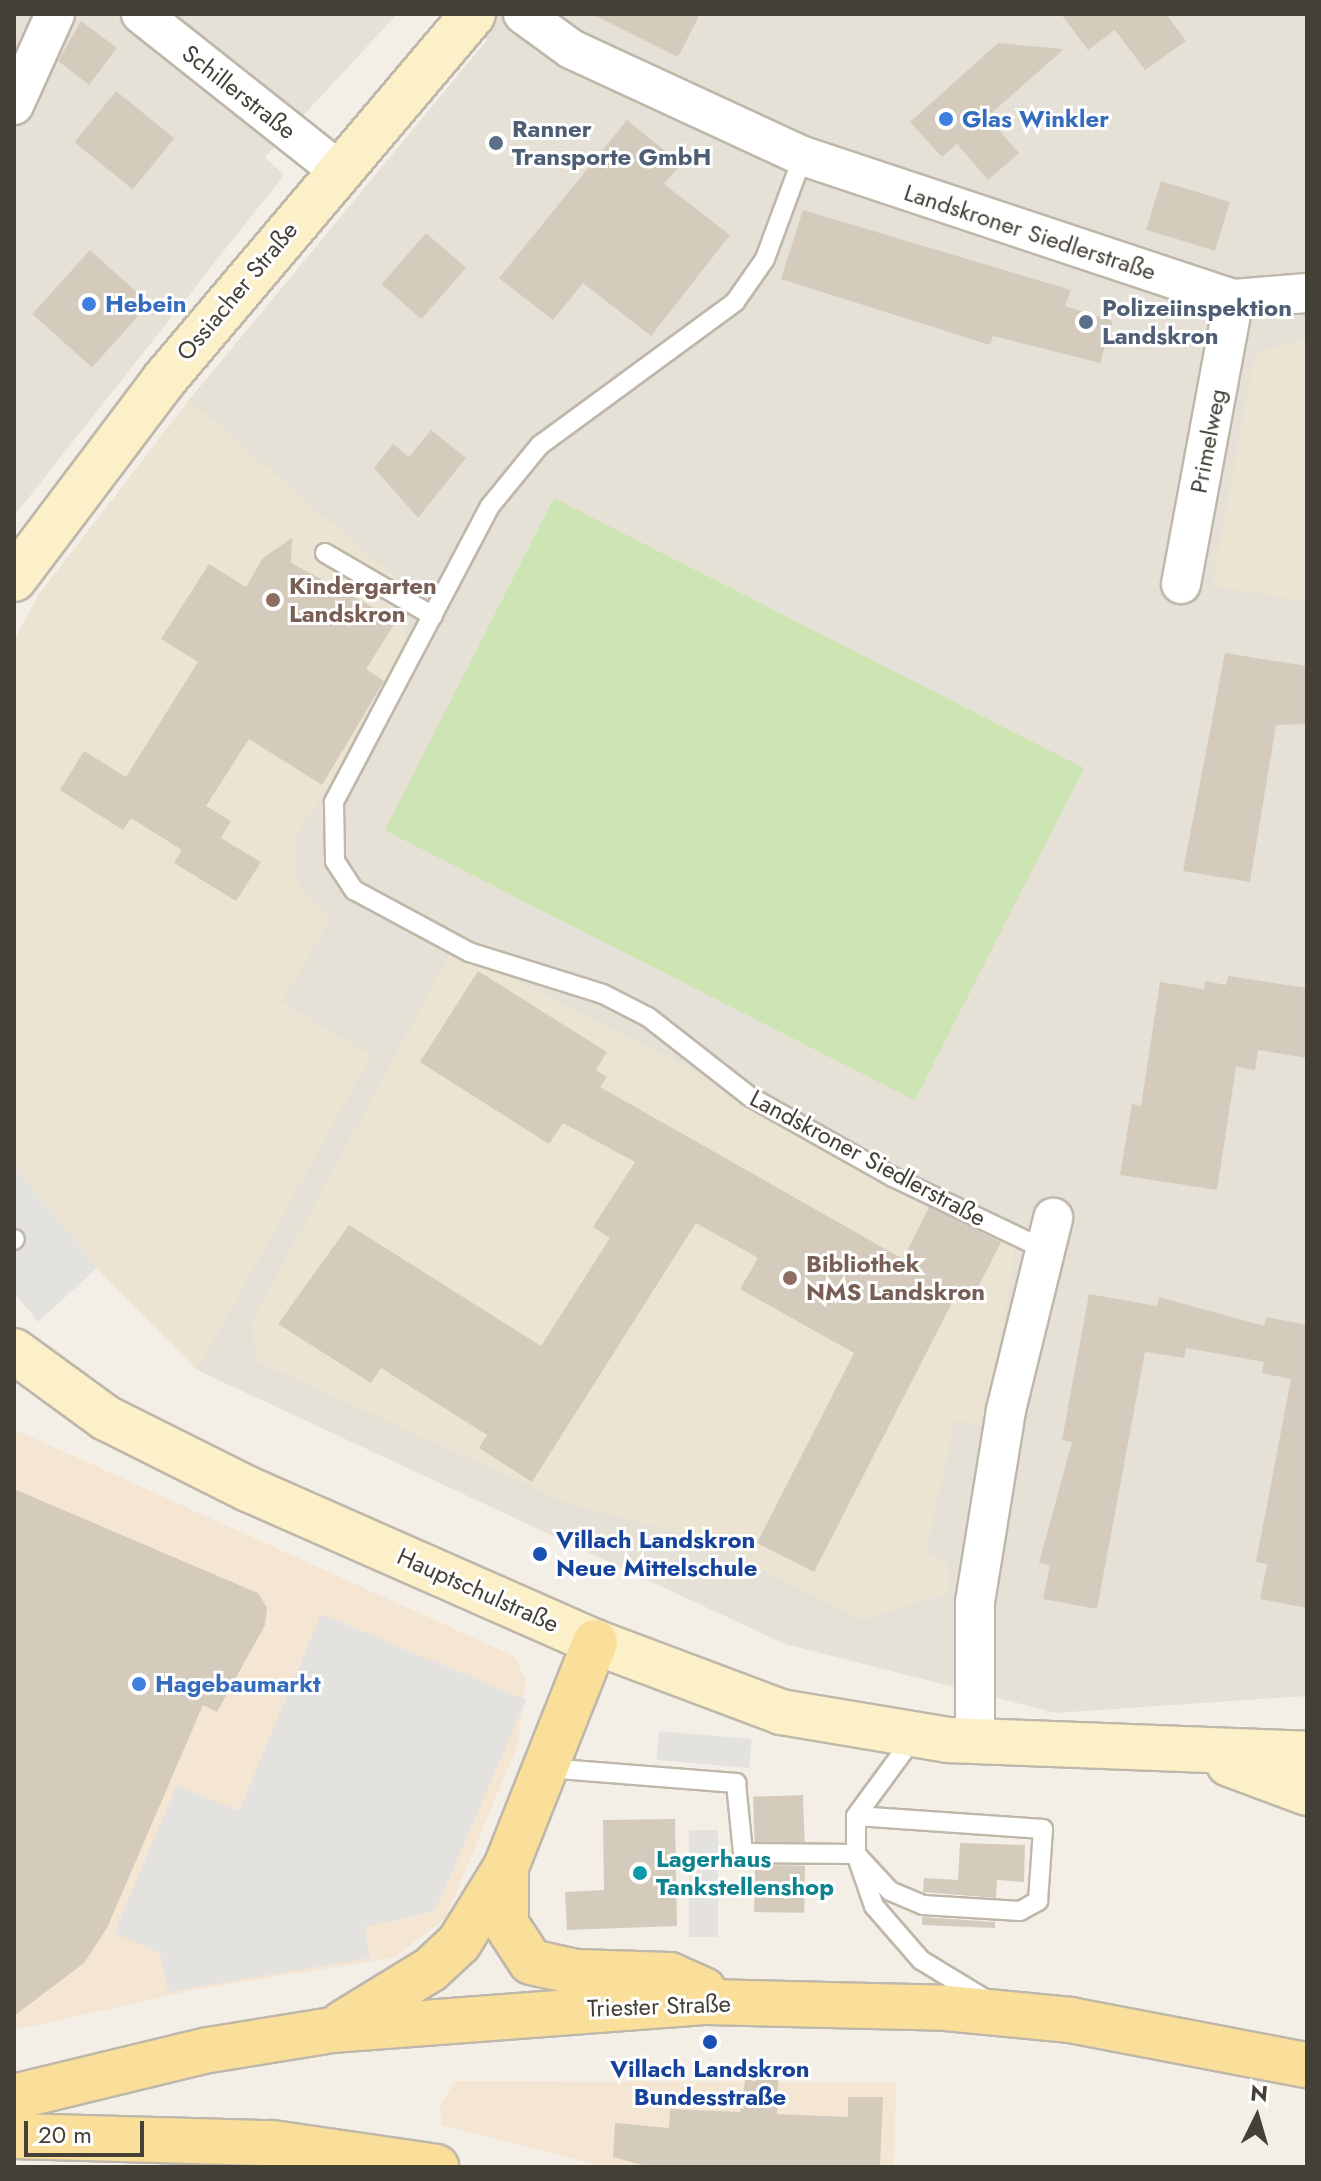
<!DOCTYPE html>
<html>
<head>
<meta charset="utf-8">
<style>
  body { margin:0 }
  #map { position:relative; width:1321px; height:2181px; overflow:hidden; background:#f3efe7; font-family:Jost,sans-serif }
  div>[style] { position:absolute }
  .residential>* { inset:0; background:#e6e1d6 }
  .commercial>* { inset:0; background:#f4e6d3 }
  .education>* { inset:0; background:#ebe4d2 }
  .green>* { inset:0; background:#cde5b2; transform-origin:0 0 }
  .parking>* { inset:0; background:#e4e2df; transform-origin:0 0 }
  .building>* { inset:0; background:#d4cbbd; transform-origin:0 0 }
  .roads { filter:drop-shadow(2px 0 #beb7aa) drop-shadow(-2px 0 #beb7aa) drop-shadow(0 2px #beb7aa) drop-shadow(0 -2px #beb7aa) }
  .service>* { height:18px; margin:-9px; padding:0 9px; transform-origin:9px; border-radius:9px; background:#fff }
  .minor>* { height:38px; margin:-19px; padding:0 19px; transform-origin:19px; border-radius:19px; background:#fff }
  .secondary>* { height:44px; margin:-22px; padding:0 22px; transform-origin:22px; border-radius:22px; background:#fcf0c8 }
  .primary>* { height:44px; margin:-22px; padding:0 22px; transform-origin:22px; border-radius:22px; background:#f9df9a }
  .dots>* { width:22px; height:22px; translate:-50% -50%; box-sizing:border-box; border:4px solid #fff; border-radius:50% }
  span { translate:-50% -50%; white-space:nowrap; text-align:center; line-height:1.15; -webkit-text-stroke:6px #fff; paint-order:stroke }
  .street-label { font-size:24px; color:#454036 }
  .shop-label { font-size:24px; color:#366cbe; font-weight:700 }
  .left { translate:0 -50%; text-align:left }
  .service-label { font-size:24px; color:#4e5e75; font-weight:700 }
  .education-label { font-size:24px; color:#785e54; font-weight:700 }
  .transit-label { font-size:24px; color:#164399; font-weight:700 }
  .culture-label { font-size:24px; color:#0d838f; font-weight:700 }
  .frame { position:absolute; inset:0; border:16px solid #454036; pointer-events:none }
  .north { position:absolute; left:1217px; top:2077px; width:80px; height:80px; -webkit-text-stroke:6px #fff; paint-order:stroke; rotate:5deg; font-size:22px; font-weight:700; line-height:32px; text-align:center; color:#454036 }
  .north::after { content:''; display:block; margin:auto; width:28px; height:36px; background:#454036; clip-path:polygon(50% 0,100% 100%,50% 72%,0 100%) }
  .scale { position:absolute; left:24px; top:2121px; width:120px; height:36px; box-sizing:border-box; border:4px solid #454036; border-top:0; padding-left:10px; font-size:24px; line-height:28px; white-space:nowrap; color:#454036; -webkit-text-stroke:6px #fff; paint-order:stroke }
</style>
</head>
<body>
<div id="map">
  <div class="residential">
    <i style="clip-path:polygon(14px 14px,397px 14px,265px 157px,284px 175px,14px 516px)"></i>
    <i style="clip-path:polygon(462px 14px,1307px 14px,1307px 1696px,1056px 1713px,785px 1644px,197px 1370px,97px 1268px,14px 1165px,14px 641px,38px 596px,189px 400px,487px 40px)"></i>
  </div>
  <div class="commercial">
    <i style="clip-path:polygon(14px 1429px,514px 1656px,526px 1679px,518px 1744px,445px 1919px,393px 1958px,194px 1990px,14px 2030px)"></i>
    <i style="clip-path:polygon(455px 2081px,896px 2082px,894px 2167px,605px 2167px,442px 2125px,440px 2106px)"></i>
  </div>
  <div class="education">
    <i style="clip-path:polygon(1307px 338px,1307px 601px,1212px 586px,1255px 353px)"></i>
    <i style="clip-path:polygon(189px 400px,399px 581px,408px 661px,294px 838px,297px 883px,331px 920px,281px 1002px,371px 1056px,197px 1370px,97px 1268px,14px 1165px,14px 641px,38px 596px)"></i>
    <i style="clip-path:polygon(453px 948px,1018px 1235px,986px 1427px,955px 1419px,926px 1551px,948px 1563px,949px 1593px,863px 1620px,702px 1539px,569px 1504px,258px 1362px,251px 1323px)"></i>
  </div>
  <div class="green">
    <i style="left:554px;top:498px;width:595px;height:373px;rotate:27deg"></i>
  </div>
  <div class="parking">
    <i style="clip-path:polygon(14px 1165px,97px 1268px,38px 1322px,14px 1292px)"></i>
    <i style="clip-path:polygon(321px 1614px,526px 1700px,435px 1911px,365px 1927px,370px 1958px,168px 1992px,160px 1953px,114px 1933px,177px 1785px,239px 1811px)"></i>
    <i style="left:659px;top:1731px;width:93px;height:29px;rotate:5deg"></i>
    <i style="left:689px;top:1830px;width:29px;height:107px"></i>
  </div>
  <div class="building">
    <i style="clip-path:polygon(592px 14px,700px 14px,678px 57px)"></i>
    <i style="clip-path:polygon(1061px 14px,1166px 14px,1186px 41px,1145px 70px,1115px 30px,1088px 50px)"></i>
    <i style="clip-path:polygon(81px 21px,117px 48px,89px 85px,58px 61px)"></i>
    <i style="clip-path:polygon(998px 43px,1064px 49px,987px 117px,1019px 153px,988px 180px,957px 144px,942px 157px,910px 122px)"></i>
    <i style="left:116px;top:91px;width:75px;height:66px;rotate:39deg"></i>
    <i style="clip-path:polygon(627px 120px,681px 164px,664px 184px,730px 235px,651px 336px,583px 283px,553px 320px,499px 278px)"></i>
    <i style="left:1161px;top:181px;width:72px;height:51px;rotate:17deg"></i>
    <i style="clip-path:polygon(803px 210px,1071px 290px,1065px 306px,1113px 321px,1100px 363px,993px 336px,990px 345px,781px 279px)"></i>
    <i style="left:426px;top:233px;width:53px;height:68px;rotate:41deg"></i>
    <i style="left:90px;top:250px;width:80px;height:86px;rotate:42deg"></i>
    <i style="clip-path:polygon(431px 430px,466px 458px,418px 518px,374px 468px,393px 444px,409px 457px)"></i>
    <i style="clip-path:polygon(292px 538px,291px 563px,397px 620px,366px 669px,384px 681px,322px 785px,249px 739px,206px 806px,231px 821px,221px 838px,261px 862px,236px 901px,174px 863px,182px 850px,131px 818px,123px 830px,60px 790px,84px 751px,126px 777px,198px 662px,161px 639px,209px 564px,246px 587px,263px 558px)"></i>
    <i style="clip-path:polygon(1225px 653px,1307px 666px,1307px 724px,1276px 725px,1250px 882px,1183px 871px)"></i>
    <i style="clip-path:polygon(478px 971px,607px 1052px,596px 1070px,607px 1077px,600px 1087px,903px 1259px,929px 1207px,1001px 1242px,970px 1303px,956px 1295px,814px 1572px,757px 1543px,854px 1353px,740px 1289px,758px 1258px,696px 1223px,532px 1482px,479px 1448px,487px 1435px,381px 1368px,371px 1383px,278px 1324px,349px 1225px,541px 1346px,610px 1238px,593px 1227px,635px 1162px,563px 1123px,549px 1144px,420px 1062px)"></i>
    <i style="clip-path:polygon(1228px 976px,1307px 988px,1307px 1058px,1258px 1050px,1255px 1070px,1236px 1067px,1217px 1190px,1120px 1175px,1132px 1104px,1141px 1106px,1160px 982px,1204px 989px,1205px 981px,1226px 985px)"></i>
    <i style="clip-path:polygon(1089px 1294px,1157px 1306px,1159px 1297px,1264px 1326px,1266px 1317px,1307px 1325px,1307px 1608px,1260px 1599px,1267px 1564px,1256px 1562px,1291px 1379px,1262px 1373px,1264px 1362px,1186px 1348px,1184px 1358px,1145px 1352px,1097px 1609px,1043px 1599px,1050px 1565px,1039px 1563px,1072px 1442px,1062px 1440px)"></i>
    <i style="clip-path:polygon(14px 1489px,258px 1593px,267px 1608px,265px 1625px,217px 1712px,203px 1705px,107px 1928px,84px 1963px,14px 2016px)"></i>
    <i style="left:803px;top:1795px;width:47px;height:50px;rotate:88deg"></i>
    <i style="clip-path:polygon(675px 1819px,677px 1926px,567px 1930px,565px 1892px,604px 1890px,603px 1820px)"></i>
    <i style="clip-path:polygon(960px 1843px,1025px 1845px,1024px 1882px,997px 1880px,996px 1898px,923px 1892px,924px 1878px,958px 1880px)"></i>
    <i style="left:755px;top:1865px;width:50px;height:47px;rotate:1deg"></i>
    <i style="clip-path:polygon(922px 1917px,995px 1922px,995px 1928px,922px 1925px)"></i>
    <i style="clip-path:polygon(747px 2069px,779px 2069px,777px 2114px,848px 2117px,848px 2097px,883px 2097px,880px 2167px,649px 2167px,613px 2157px,615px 2123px,669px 2128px,670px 2109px,740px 2112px)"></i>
  </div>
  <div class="roads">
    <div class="service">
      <i style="left:803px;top:156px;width:110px;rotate:110.3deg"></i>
      <i style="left:765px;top:259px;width:52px;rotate:124.9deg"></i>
      <i style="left:735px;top:302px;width:242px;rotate:143.7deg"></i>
      <i style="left:540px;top:445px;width:79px;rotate:129.3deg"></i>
      <i style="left:490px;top:506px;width:335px;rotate:117.8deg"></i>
      <i style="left:334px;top:802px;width:59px;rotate:89deg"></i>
      <i style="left:335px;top:861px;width:35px;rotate:57deg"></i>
      <i style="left:354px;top:890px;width:131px;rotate:28.3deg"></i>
      <i style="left:469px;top:952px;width:140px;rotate:17.4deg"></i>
      <i style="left:603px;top:994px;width:51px;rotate:27.1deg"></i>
      <i style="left:648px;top:1017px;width:128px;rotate:38deg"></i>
      <i style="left:749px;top:1096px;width:165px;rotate:29.4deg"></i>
      <i style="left:893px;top:1177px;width:170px;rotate:25.5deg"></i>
      <i style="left:325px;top:553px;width:125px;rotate:30.3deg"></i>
      <i style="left:14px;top:1240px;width:1px;rotate:-45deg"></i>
      <i style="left:914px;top:1737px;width:98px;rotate:126.3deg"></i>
      <i style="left:856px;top:1816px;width:38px;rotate:90deg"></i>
      <i style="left:856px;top:1854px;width:55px;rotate:70.9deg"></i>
      <i style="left:874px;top:1906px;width:72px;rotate:49deg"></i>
      <i style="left:921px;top:1960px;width:75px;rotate:31.4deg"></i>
      <i style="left:546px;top:1768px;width:191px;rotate:4.5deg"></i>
      <i style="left:736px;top:1783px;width:70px;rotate:84.3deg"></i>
      <i style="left:743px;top:1853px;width:113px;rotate:0.5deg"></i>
      <i style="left:856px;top:1854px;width:50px;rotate:47.4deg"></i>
      <i style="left:890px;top:1891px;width:36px;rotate:23deg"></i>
      <i style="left:923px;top:1905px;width:97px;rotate:3.5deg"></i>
      <i style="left:1020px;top:1911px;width:21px;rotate:-29deg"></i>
      <i style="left:1038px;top:1901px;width:72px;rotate:-86deg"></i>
      <i style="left:1043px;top:1829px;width:187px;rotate:-176deg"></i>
    </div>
    <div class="minor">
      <i style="left:141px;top:14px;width:251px;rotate:38.4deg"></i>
      <i style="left:523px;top:14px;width:59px;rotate:36.1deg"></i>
      <i style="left:571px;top:49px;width:255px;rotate:24.8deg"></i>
      <i style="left:803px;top:156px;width:454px;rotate:18.4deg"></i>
      <i style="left:1234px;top:299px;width:73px;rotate:-4.7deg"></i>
      <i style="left:14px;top:105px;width:100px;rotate:-65.7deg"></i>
      <i style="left:1181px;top:584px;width:290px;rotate:-79.5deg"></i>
      <i style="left:975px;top:1740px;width:138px;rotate:-90deg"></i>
      <i style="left:975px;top:1602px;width:194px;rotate:-80.8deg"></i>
      <i style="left:1006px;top:1410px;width:198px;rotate:-76.2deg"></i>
    </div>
    <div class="secondary">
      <i style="left:14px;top:579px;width:248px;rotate:-53deg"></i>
      <i style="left:163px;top:381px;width:480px;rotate:-49.8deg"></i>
      <i style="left:14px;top:1351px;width:114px;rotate:36.1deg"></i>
      <i style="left:106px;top:1418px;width:159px;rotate:26.6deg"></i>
      <i style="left:248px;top:1489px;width:379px;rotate:23.8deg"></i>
      <i style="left:595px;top:1642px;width:199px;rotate:20.6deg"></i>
      <i style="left:781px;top:1712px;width:169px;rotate:9.5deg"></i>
      <i style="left:948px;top:1740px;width:359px;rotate:2.2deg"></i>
      <i style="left:1229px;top:1764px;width:83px;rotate:20.4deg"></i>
    </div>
    <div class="primary">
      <i style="left:506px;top:1867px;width:57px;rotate:90deg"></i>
      <i style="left:506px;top:1924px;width:45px;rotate:56.7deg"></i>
      <i style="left:531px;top:1962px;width:46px;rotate:12.5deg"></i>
      <i style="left:576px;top:1972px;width:94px;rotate:1.8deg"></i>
      <i style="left:670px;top:1975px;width:37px;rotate:24deg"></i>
      <i style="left:343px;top:2023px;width:103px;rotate:-31.5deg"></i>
      <i style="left:431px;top:1969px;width:38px;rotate:-43deg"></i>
      <i style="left:459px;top:1943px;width:89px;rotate:-58.3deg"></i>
      <i style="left:506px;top:1867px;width:242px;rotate:-68.4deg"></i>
      <i style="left:14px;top:2097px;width:201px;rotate:-13.6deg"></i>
      <i style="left:209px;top:2050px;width:125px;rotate:-9.2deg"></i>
      <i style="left:332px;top:2030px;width:376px;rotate:-4.3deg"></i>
      <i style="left:707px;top:2002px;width:239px;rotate:1.4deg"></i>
      <i style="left:946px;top:2008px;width:125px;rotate:5.5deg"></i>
      <i style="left:1070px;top:2020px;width:241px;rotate:10.8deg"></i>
      <i style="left:14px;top:2136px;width:258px;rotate:1.6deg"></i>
      <i style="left:272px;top:2143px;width:166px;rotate:8.3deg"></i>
    </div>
  </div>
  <div class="dots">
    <i style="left:946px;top:119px;background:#3f7fe0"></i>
    <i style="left:496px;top:143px;background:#5c6f8a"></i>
    <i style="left:89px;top:304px;background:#3f7fe0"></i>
    <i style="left:1086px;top:322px;background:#5c6f8a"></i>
    <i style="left:273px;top:600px;background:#8d6e63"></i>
    <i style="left:790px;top:1278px;background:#8d6e63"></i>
    <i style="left:540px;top:1554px;background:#1a4fb4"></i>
    <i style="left:139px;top:1684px;background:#3f7fe0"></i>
    <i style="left:640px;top:1873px;background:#0f9aa8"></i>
    <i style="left:710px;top:2042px;background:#1a4fb4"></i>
  </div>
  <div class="street-label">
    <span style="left:239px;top:92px;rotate:38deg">Schillerstraße</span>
    <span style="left:1030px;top:232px;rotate:18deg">Landskroner Siedlerstraße</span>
    <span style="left:237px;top:291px;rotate:-50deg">Ossiacher Straße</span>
    <span style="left:1208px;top:441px;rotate:-79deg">Primelweg</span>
    <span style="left:868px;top:1158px;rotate:28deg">Landskroner Siedlerstraße</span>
    <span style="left:478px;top:1590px;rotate:24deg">Hauptschulstraße</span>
    <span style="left:659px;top:2006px;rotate:-2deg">Triester Straße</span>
  </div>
  <div class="shop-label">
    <span class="left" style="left:962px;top:119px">Glas Winkler</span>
    <span class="left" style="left:105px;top:304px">Hebein</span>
    <span class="left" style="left:155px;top:1684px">Hagebaumarkt</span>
  </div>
  <div class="service-label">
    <span class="left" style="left:512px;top:143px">Ranner<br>Transporte GmbH</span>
    <span class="left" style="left:1102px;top:322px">Polizeiinspektion<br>Landskron</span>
  </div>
  <div class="education-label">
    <span class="left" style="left:289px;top:600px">Kindergarten<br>Landskron</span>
    <span class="left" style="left:806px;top:1278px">Bibliothek<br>NMS Landskron</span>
  </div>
  <div class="transit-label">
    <span class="left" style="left:556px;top:1554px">Villach Landskron<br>Neue Mittelschule</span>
    <span style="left:710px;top:2083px">Villach Landskron<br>Bundesstraße</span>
  </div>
  <div class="culture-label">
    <span class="left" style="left:656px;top:1873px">Lagerhaus<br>Tankstellenshop</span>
  </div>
  <div class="frame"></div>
  <div class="north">N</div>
  <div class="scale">20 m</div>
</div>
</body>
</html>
